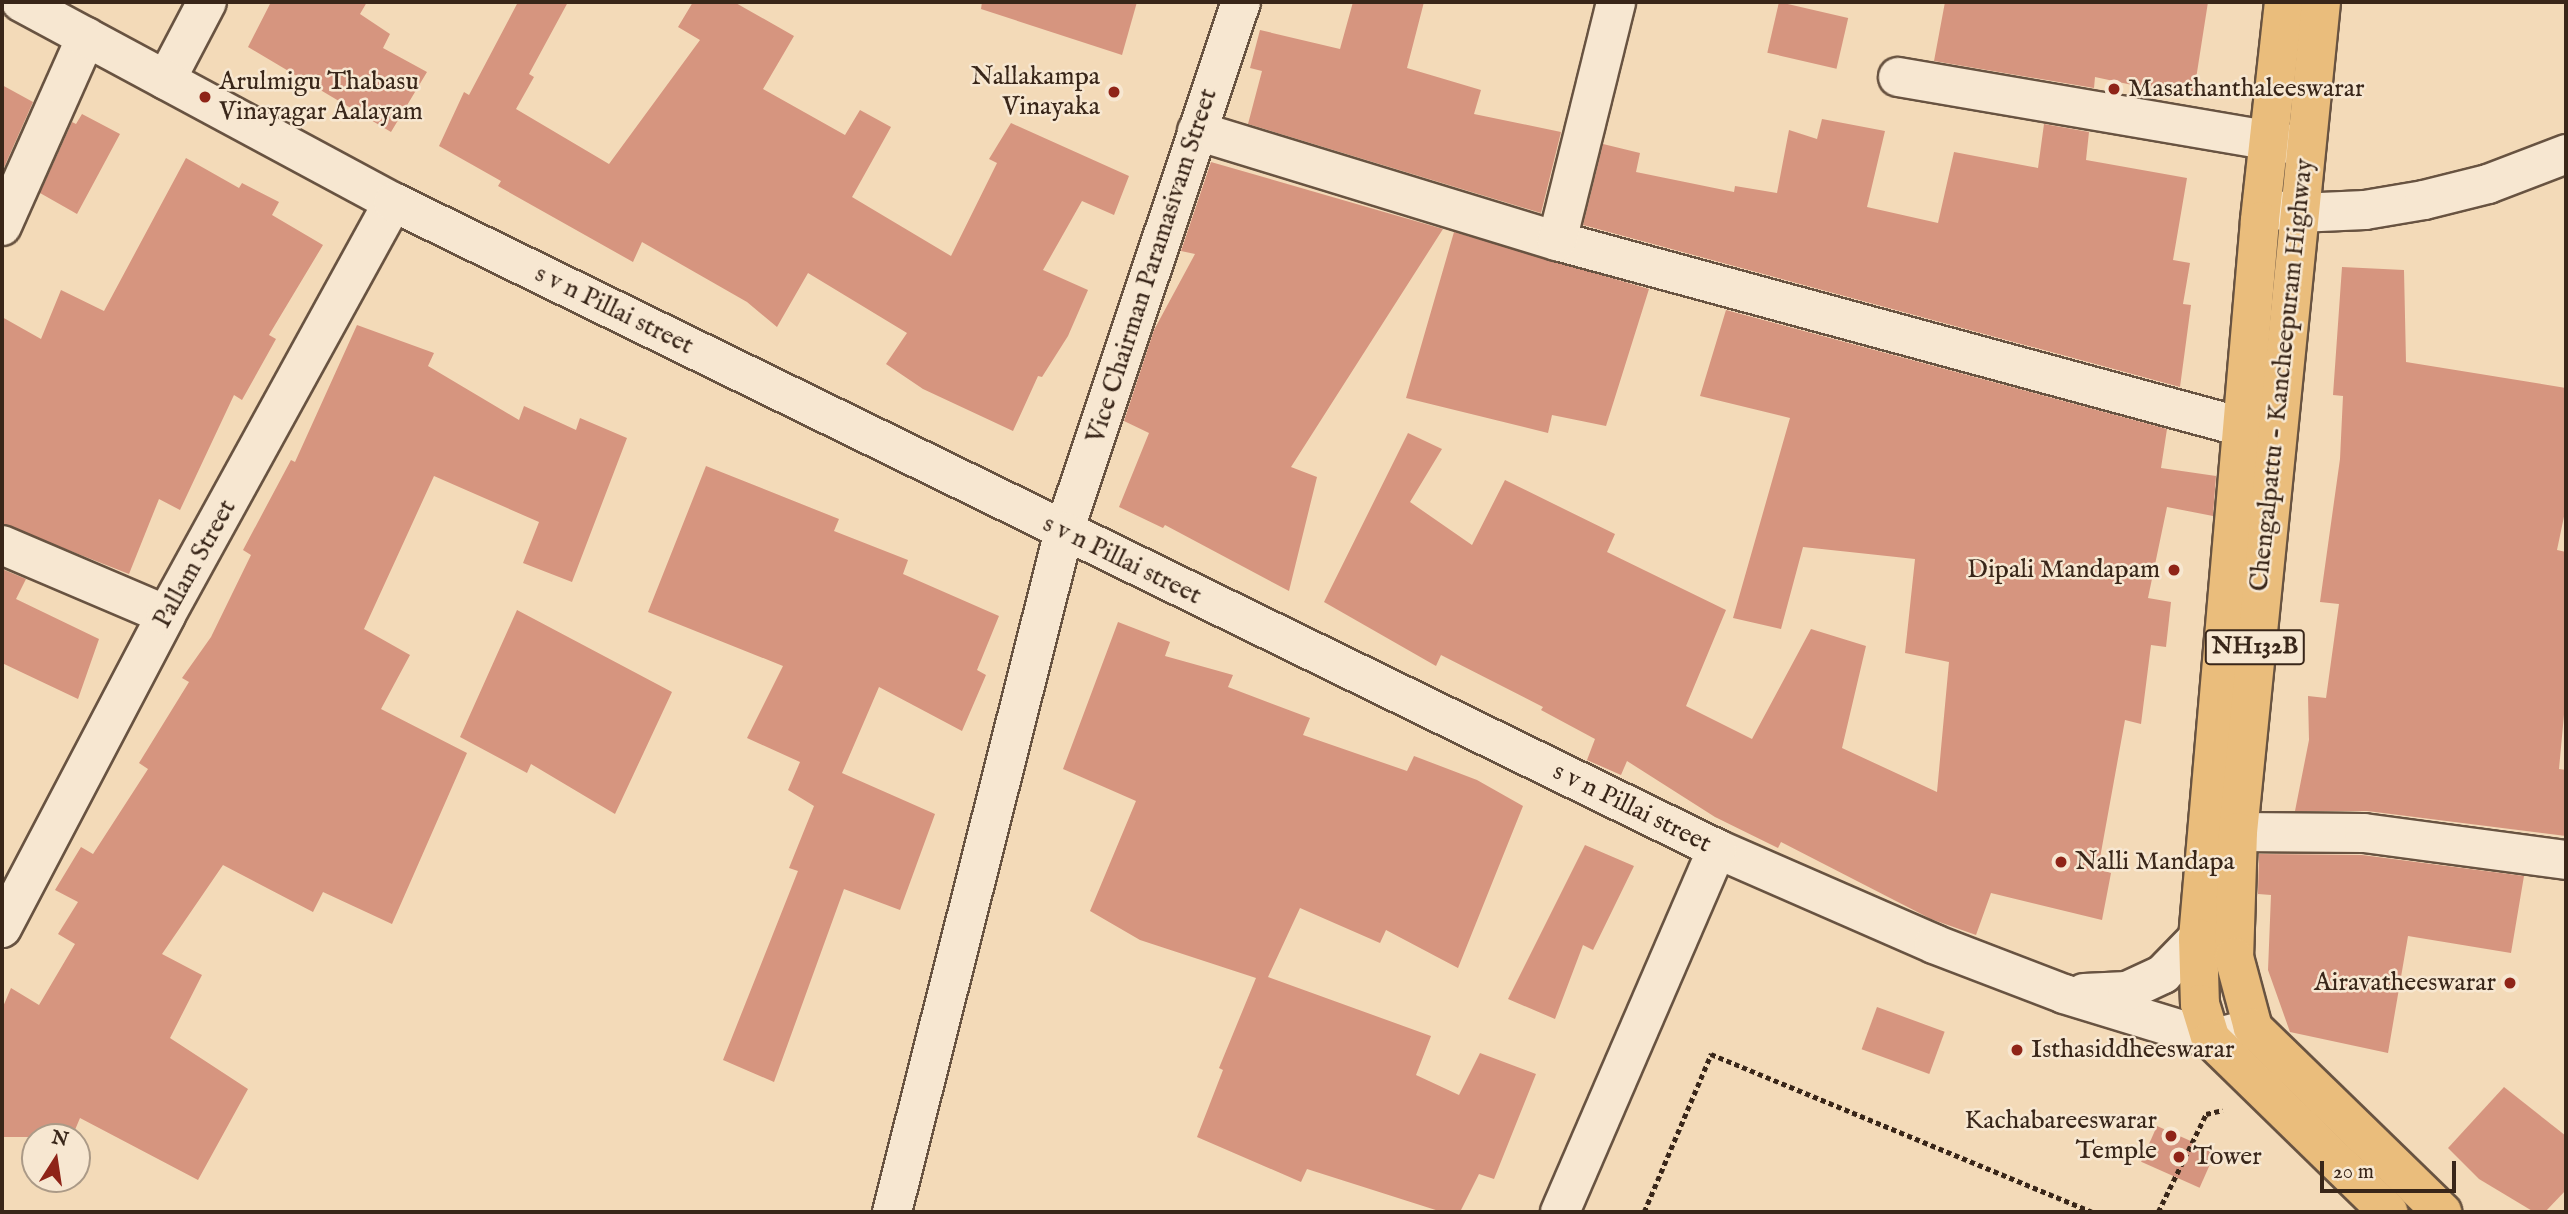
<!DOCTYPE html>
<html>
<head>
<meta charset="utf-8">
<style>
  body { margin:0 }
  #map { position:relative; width:2568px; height:1214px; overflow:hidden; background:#f3dab8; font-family:"IM FELL English",serif }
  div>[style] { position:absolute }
  .building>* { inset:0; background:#d6957f; transform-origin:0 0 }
  .path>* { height:4.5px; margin-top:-2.25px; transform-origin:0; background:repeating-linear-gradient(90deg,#392619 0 5px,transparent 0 8.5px) }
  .roads { filter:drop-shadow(2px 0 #685341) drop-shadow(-2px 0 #685341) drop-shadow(0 2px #685341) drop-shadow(0 -2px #685341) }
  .minor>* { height:38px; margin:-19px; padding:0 19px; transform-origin:19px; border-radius:19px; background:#f7e7d1 }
  .tertiary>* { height:38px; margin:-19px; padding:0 19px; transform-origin:19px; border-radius:19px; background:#f7e7d1 }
  .trunk>* { height:38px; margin:-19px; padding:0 19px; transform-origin:19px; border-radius:19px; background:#eabd7c }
  .dots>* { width:19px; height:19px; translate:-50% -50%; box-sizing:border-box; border:4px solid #f7e7d1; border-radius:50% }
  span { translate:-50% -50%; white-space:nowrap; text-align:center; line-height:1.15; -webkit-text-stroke:5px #f7e7d1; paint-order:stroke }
  .shield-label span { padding:2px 5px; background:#f7e7d1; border:2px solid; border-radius:5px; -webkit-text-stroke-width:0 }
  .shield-label { font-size:24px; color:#392619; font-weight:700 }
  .poi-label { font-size:26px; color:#392619 }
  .right { translate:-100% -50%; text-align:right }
  .left { translate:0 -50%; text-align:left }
  .street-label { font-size:26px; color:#392619 }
  .frame { position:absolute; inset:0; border:4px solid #392619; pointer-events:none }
  .north { position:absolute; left:21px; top:1123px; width:70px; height:70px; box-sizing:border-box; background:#f7e7d1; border:2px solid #ab9a87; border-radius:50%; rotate:12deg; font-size:19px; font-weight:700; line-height:28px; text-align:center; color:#392619 }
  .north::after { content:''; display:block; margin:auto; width:24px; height:32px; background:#8f2418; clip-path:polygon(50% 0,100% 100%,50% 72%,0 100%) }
  .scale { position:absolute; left:2320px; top:1161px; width:136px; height:32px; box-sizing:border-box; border:4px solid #392619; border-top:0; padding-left:9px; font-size:21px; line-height:24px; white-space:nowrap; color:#392619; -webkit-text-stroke:5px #f7e7d1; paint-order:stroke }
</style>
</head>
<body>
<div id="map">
  <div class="building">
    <i style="clip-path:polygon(271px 2px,367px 2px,360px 14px,390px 34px,383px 48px,427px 72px,391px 132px,248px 47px)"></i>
    <i style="clip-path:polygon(518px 2px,568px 2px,529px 74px,534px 77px,516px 109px,609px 164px,700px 40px,678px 27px,693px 2px,734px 2px,794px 36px,763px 89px,845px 135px,860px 110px,891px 127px,852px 197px,951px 256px,997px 163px,989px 159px,1011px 123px,1129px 176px,1114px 215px,1082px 201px,1043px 270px,1088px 290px,1068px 336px,1042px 377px,1038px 376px,1013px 431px,923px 389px,886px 364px,907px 333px,808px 273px,777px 327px,747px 302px,642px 242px,633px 262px,498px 186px,501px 181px,439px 146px,464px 92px,469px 95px)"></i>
    <i style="clip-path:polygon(982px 2px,1137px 2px,1122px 55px,981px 9px)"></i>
    <i style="clip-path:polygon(1353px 2px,1424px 2px,1407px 68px,1481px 90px,1474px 114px,1561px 132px,1541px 213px,1248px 124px,1262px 71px,1250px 68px,1260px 30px,1340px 49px)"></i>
    <i style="left:1779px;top:2px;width:71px;height:52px;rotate:13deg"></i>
    <i style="clip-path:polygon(1945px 2px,2208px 2px,2193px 98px,2095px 77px,2094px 88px,1934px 61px)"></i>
    <i style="clip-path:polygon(2px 85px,33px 102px,2px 172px)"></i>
    <i style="clip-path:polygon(82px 114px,120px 134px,77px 214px,40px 193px,72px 122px,76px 124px)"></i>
    <i style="clip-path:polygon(1822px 119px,1885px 131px,1867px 207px,1938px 223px,1954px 152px,2038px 168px,2044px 124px,2089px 132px,2086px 160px,2187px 178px,2173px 260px,2190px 263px,2183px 304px,2191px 305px,2180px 387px,1583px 225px,1603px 144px,1640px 153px,1636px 172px,1734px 192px,1735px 186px,1777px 193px,1789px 130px,1817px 139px)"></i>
    <i style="clip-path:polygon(186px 158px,239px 188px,242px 183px,279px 202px,272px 215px,323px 245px,269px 335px,276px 339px,242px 400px,234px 395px,180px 510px,159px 499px,129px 574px,2px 524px,2px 317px,41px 339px,61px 290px,104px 311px)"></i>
    <i style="clip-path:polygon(1211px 162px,1443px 229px,1291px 467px,1317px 477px,1289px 591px,1165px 525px,1163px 528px,1119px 507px,1149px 433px,1124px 421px,1154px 330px,1195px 254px,1181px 251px)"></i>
    <i style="clip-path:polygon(1454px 232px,1649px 289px,1606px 426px,1552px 415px,1548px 433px,1406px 398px)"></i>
    <i style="clip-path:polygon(2342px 267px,2404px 270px,2406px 362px,2566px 388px,2566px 507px,2557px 550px,2566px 552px,2566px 693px,2559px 769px,2566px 770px,2566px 836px,2367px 811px,2295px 811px,2309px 740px,2308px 696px,2326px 698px,2339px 604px,2320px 602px,2340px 459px,2343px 396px,2333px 395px)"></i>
    <i style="clip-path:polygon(1726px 310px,2167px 429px,2161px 468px,2216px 476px,2213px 516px,2167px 507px,2148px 598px,2171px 602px,2166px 647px,2151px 645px,2141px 724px,2125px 720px,2098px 869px,2111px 873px,2102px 920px,1991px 893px,1976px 935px,1931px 919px,1781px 842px,1778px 848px,1715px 817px,1627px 761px,1621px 775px,1587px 760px,1595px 739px,1541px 710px,1543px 707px,1441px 655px,1436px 666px,1324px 602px,1408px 433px,1442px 449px,1410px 502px,1472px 545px,1505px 480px,1615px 534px,1607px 552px,1726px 610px,1686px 706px,1752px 739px,1811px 629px,1866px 646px,1842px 748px,1937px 792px,1949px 662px,1905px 653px,1915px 559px,1803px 547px,1781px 629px,1733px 618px,1790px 418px,1700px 396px)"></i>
    <i style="clip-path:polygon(357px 325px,434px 353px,428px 366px,519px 420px,524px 406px,576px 430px,580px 418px,627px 438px,572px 582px,523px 563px,539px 522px,434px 476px,364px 629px,410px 655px,381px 709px,467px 753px,392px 924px,323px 892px,313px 912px,223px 865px,162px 954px,202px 975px,170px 1038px,248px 1089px,198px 1180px,80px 1118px,72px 1137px,2px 1137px,2px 1009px,11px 988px,39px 1005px,75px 944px,58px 934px,78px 902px,55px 890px,81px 847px,93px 854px,148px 769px,139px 763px,189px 682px,182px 678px,211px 637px,251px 555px,243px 550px,291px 460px,295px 462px)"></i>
    <i style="clip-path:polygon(706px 466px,839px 519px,834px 531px,908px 560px,903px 574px,999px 616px,977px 670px,986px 675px,962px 731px,879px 687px,842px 773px,935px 814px,900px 910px,844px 889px,774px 1082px,723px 1060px,798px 871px,789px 868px,814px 806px,788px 790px,800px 762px,747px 738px,783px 666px,648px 612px)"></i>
    <i style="clip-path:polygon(2px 569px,26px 579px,16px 599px,99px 639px,78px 699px,2px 663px)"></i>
    <i style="clip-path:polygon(517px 610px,672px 692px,615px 814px,531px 764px,527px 773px,460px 737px)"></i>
    <i style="clip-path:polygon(1118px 622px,1170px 642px,1165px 656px,1233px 675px,1228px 687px,1310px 718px,1303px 735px,1407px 771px,1414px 756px,1477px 780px,1523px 806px,1458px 968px,1386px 930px,1380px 943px,1300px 908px,1268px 977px,1431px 1036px,1416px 1075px,1459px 1095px,1480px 1053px,1536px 1074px,1494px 1179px,1479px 1174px,1460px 1212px,1442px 1212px,1307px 1169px,1301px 1182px,1197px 1137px,1223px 1070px,1219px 1068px,1256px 978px,1140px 940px,1090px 911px,1136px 801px,1063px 769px)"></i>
    <i style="clip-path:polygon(1585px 845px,1634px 866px,1593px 950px,1583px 945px,1555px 1019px,1508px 999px)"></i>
    <i style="clip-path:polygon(2259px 854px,2362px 855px,2524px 876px,2511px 953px,2408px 936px,2388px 1053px,2290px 1032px,2268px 970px,2271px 895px,2258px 894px)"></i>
    <i style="left:1877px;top:1007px;width:72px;height:45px;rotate:20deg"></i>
    <i style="clip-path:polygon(2504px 1087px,2566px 1136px,2566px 1190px,2545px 1212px,2534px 1212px,2479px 1179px,2448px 1148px)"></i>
    <i style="left:2157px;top:1126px;width:64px;height:39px;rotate:24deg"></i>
  </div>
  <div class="path">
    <i style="left:1644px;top:1212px;width:172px;rotate:-67deg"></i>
    <i style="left:1711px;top:1054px;width:412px;rotate:22.5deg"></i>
    <i style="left:2158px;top:1212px;width:109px;rotate:-63.9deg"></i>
    <i style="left:2206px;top:1114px;width:17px;rotate:-13deg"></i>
  </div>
  <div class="roads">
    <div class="minor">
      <i style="left:1898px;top:77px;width:408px;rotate:9.7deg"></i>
      <i style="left:166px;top:80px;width:88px;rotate:-62.3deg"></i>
      <i style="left:1197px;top:131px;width:376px;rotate:17deg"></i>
      <i style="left:1557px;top:241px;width:710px;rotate:15.19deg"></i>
      <i style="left:2269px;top:209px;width:29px;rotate:8deg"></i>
      <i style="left:2298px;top:213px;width:67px;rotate:-2.6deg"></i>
      <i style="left:2365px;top:210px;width:60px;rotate:-9.6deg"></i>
      <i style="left:2424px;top:200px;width:66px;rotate:-14deg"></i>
      <i style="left:2488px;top:184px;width:84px;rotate:-21deg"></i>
      <i style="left:2px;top:226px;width:207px;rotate:-66deg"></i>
      <i style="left:1557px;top:241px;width:246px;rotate:-76.1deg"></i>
      <i style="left:1064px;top:531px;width:558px;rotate:-71.5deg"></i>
      <i style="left:2px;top:545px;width:178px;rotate:23.1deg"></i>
      <i style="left:2238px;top:832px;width:126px;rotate:0.5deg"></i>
      <i style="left:2364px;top:833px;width:204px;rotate:7.6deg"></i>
      <i style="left:2px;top:928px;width:353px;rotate:-62.3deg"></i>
      <i style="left:166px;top:615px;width:471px;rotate:-61.2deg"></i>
    </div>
    <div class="tertiary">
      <i style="left:21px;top:2px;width:422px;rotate:28.3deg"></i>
      <i style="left:393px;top:202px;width:1474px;rotate:26.04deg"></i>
      <i style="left:1717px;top:849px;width:237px;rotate:23.6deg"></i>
      <i style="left:1934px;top:944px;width:139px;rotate:21deg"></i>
      <i style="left:2064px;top:994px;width:154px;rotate:17deg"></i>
      <i style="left:2211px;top:1039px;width:43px;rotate:-14.7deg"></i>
      <i style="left:2084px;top:993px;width:43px;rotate:-2.7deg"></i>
      <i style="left:2127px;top:991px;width:40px;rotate:-25deg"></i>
      <i style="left:2163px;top:974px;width:50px;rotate:-45.8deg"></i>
      <i style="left:892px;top:1212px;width:702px;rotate:-75.83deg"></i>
      <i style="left:1560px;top:1212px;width:395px;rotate:-66.6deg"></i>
    </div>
    <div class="trunk">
      <i style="left:2284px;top:2px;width:220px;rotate:96.3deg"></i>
      <i style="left:2260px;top:221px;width:720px;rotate:94.94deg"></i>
      <i style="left:2198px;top:938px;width:66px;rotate:88.3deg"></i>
      <i style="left:2200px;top:1004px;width:37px;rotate:73deg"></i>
      <i style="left:2211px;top:1039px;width:248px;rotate:44.3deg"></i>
      <i style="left:2321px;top:2px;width:834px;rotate:95.71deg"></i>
      <i style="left:2238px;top:832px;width:125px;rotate:91.8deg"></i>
      <i style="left:2234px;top:957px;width:73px;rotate:75deg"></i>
      <i style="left:2253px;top:1028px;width:264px;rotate:44.2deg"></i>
    </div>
  </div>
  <div class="dots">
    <i style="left:2114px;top:89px;background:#8f2418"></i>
    <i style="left:1114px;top:92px;background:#8f2418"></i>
    <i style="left:205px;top:97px;background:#8f2418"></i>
    <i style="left:2174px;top:570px;background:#8f2418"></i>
    <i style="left:2061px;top:862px;background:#8f2418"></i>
    <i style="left:2510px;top:983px;background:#8f2418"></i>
    <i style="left:2017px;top:1050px;background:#8f2418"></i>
    <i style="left:2171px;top:1136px;background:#8f2418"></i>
    <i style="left:2179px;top:1157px;background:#8f2418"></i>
  </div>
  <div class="shield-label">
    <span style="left:2255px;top:647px">NH132B</span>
  </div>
  <div class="poi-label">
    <span class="right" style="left:1100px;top:92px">Nallakampa<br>Vinayaka</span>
    <span class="left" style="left:219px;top:97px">Arulmigu Thabasu<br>Vinayagar Aalayam</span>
    <span class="left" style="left:2128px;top:89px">Masathanthaleeswarar</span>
    <span class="right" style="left:2160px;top:570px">Dipali Mandapam</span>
    <span class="left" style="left:2075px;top:862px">Nalli Mandapa</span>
    <span class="right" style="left:2496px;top:983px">Airavatheeswarar</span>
    <span class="left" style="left:2031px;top:1050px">Isthasiddheeswarar</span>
    <span class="right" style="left:2157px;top:1136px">Kachabareeswarar<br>Temple</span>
    <span class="left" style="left:2193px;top:1157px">Tower</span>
  </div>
  <div class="street-label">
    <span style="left:1152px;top:266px;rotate:-72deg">Vice Chairman Paramasivam Street</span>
    <span style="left:614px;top:310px;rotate:26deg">s v n Pillai street</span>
    <span style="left:2282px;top:375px;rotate:-84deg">Chengalpattu - Kancheepuram Highway</span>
    <span style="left:1122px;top:560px;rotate:26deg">s v n Pillai street</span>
    <span style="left:195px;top:564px;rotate:-61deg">Pallam Street</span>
    <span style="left:1632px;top:808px;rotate:26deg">s v n Pillai street</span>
  </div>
  <div class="frame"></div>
  <div class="north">N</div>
  <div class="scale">20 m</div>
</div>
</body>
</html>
